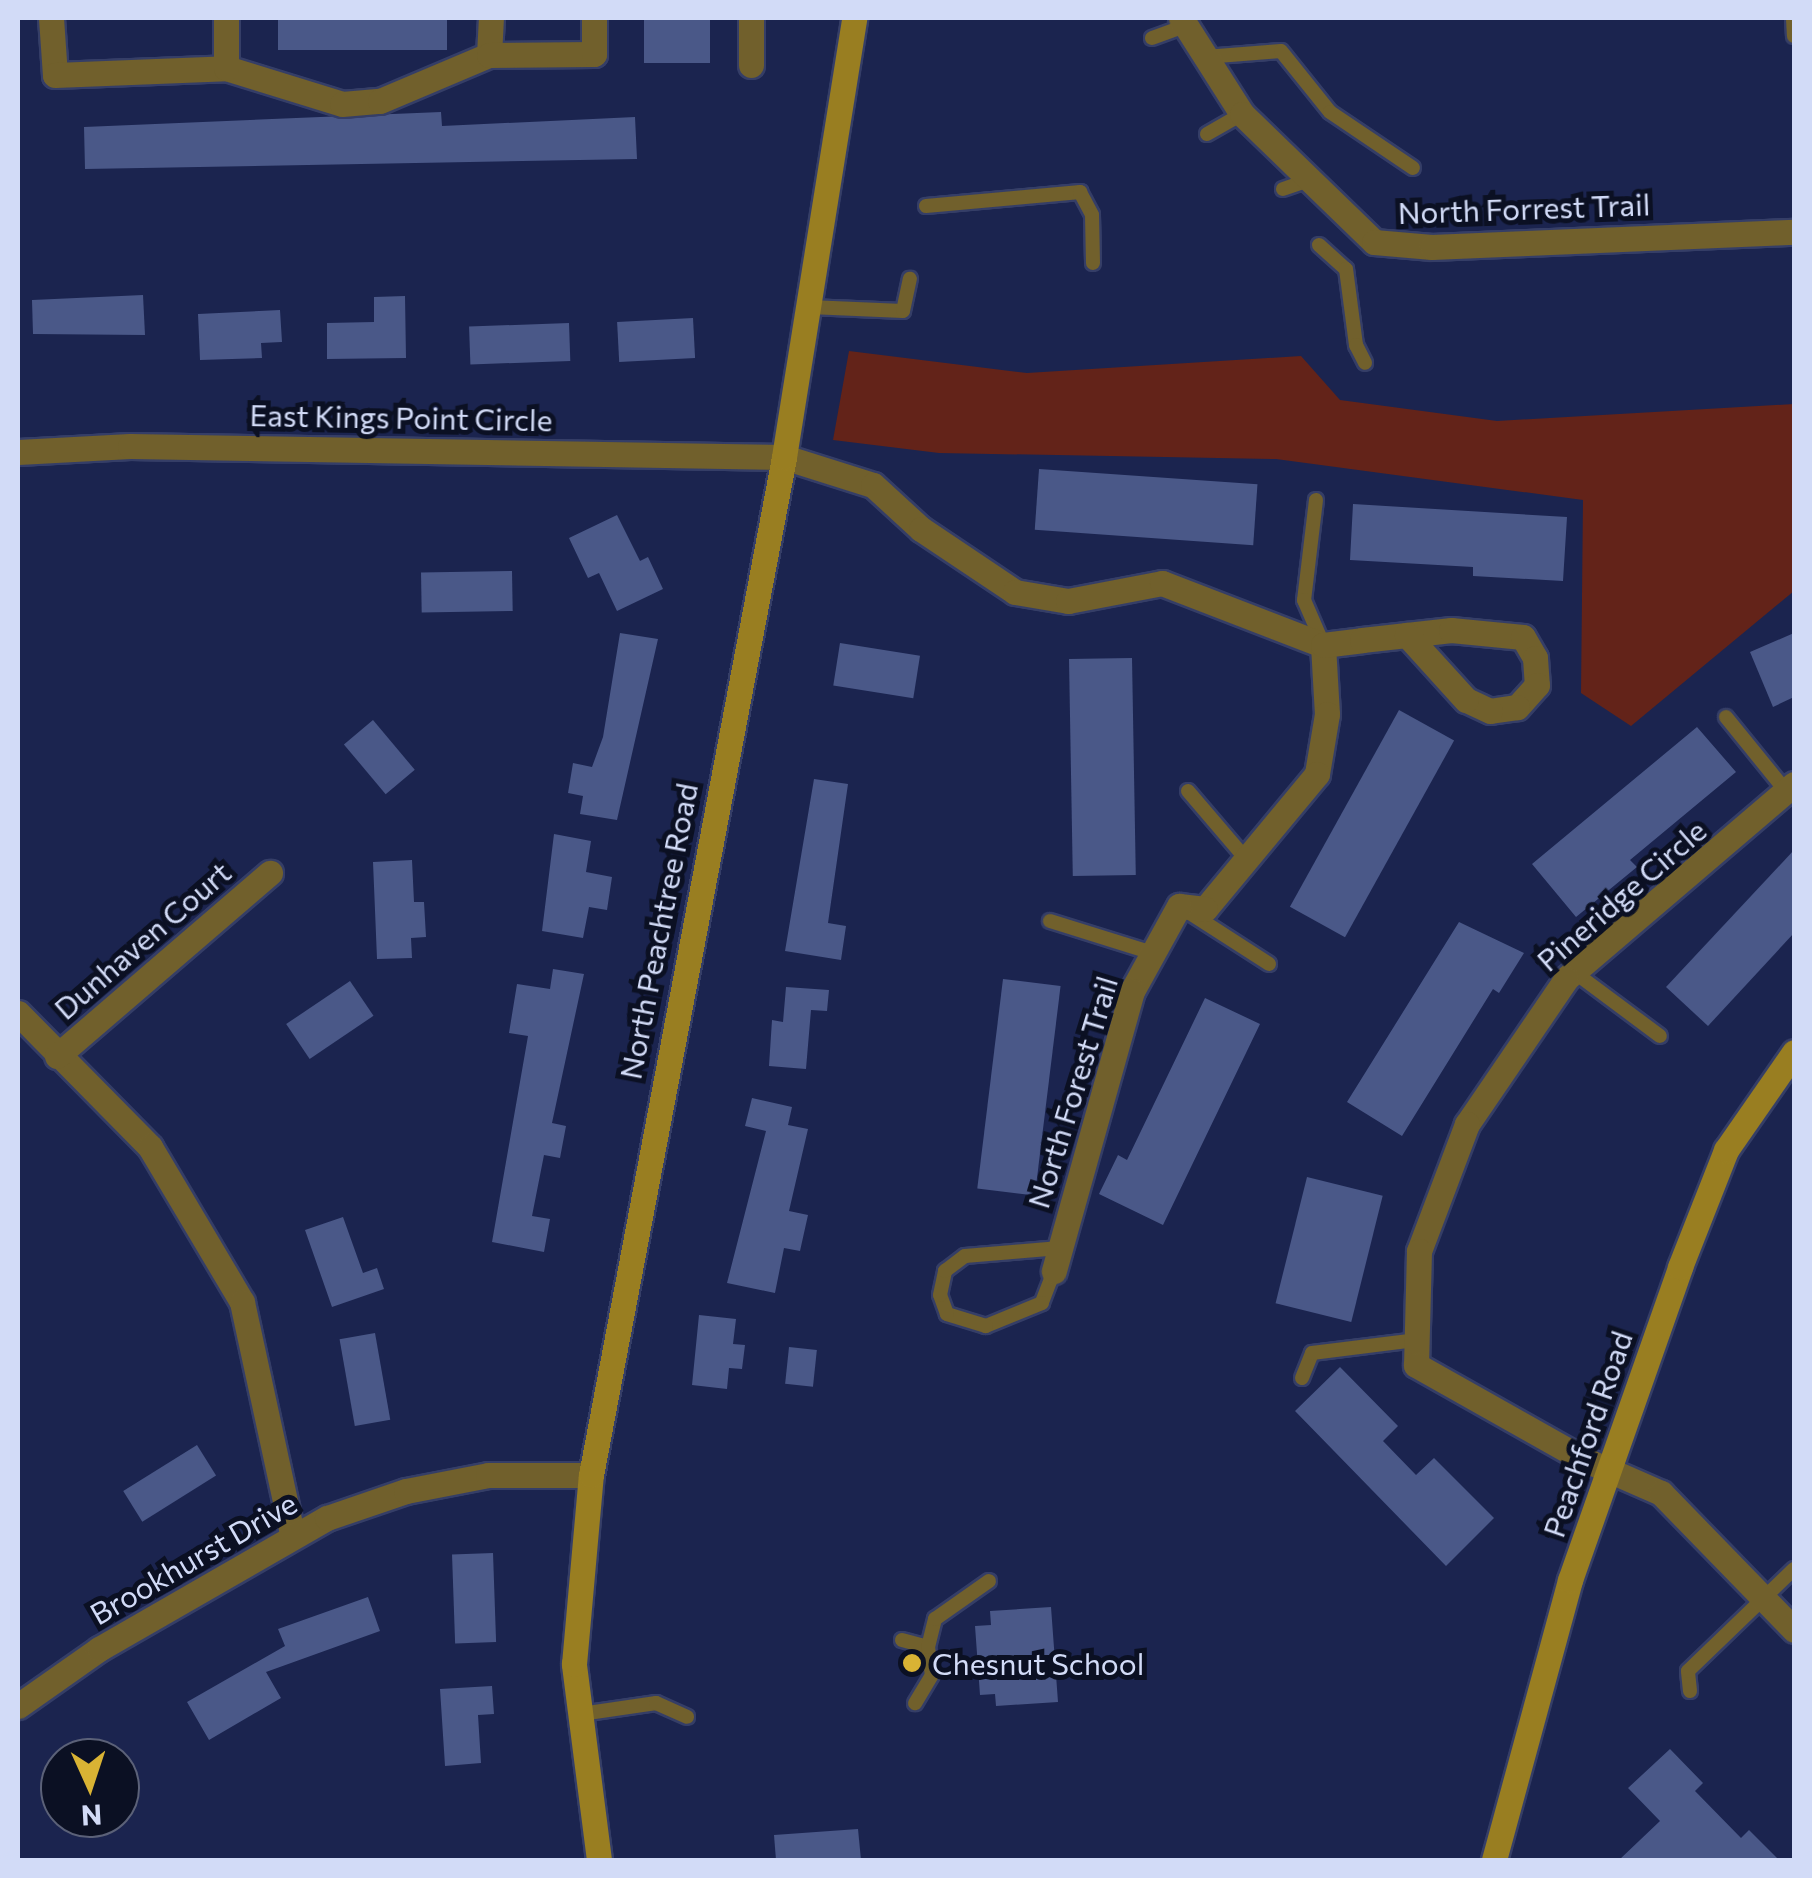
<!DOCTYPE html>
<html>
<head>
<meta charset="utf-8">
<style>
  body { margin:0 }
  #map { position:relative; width:1812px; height:1878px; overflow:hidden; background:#1b244f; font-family:Commissioner,sans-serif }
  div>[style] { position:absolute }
  .green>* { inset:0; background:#632319 }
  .building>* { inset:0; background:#4a5888; transform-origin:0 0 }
  .roads { filter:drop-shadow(2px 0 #353e67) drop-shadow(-2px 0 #353e67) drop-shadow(0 2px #353e67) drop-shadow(0 -2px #353e67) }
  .lane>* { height:14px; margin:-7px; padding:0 7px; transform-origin:7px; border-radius:7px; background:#71602c }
  .street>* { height:25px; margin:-12.5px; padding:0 12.5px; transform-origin:12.5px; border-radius:12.5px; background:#71602c }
  .secondary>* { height:25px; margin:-12.5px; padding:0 12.5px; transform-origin:12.5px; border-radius:12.5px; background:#997e21 }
  .dots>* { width:28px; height:28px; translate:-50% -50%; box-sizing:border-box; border:5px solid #0b1023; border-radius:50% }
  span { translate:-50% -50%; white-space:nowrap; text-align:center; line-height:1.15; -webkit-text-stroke:10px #0b1023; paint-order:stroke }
  .street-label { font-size:30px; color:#d2dbf7 }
  .poi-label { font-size:30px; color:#d2dbf7 }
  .left { translate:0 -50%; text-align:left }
  .frame { position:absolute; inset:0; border:20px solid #d2dbf7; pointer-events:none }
  .north { position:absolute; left:40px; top:1738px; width:100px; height:100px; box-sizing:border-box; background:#0b1023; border:2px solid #5b6178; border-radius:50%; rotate:177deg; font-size:28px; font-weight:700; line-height:40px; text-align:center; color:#d2dbf7 }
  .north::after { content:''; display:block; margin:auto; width:35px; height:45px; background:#d9b334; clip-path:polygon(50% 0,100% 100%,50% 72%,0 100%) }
</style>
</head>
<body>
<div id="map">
  <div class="green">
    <i style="clip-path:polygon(849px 351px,1027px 373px,1301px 356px,1340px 400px,1497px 421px,1794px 404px,1794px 591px,1631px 726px,1581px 693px,1583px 500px,1276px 459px,939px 453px,833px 440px)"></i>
  </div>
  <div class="building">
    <i style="left:278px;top:18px;width:169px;height:32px"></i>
    <i style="left:644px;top:18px;width:66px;height:45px"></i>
    <i style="clip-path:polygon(441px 112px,442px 126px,635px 117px,637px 159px,85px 169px,84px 127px)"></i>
    <i style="clip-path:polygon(143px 295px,145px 335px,33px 334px,32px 300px)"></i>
    <i style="clip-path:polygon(405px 296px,406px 358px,327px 359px,327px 323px,374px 322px,374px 297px)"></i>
    <i style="clip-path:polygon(280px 310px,282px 342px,261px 343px,262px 358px,200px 360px,198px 314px)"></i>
    <i style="left:693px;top:318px;width:40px;height:76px;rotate:87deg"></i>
    <i style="left:569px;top:323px;width:38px;height:100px;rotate:88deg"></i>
    <i style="left:1039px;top:469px;width:219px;height:61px;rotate:4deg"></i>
    <i style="clip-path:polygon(1353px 504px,1567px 517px,1563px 581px,1473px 576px,1473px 567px,1350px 560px)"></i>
    <i style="clip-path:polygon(617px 515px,640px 561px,648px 557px,663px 589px,617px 611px,599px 573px,588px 578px,569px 538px)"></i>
    <i style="left:512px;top:571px;width:40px;height:91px;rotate:89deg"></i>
    <i style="clip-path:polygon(620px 633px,658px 639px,617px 820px,580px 814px,583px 796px,568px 793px,573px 763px,592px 767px,603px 737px)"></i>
    <i style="clip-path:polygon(1794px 633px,1794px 697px,1773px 707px,1750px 652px)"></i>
    <i style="left:840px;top:643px;width:81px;height:43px;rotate:9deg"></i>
    <i style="left:1132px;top:658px;width:217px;height:63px;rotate:89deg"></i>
    <i style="left:1399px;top:710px;width:63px;height:225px;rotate:29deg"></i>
    <i style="left:373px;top:720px;width:65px;height:38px;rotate:50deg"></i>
    <i style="clip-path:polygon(1697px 727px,1736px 772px,1630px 860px,1637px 867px,1576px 917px,1532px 864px)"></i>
    <i style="clip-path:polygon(814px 779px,848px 784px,828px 923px,846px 926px,841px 960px,785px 951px)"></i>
    <i style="clip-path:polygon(554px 834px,591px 841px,586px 872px,612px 877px,607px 910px,589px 907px,583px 938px,542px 931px)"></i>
    <i style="clip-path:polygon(1794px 850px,1794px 933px,1708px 1026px,1666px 987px)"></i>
    <i style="clip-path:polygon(412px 860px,414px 902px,424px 902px,426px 937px,411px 938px,412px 958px,377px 959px,373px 862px)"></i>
    <i style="clip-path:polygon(1459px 922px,1524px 953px,1499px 993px,1493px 989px,1402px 1136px,1347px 1102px)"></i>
    <i style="clip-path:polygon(553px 969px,584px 974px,552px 1123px,566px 1126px,560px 1158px,544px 1155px,532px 1216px,550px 1219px,544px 1252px,492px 1242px,528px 1036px,509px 1033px,517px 984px,550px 989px)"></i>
    <i style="left:1003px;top:979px;width:58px;height:211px;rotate:7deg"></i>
    <i style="left:350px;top:981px;width:42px;height:77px;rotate:56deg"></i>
    <i style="clip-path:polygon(786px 987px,829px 990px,827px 1011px,811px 1010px,806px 1069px,769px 1066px,772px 1020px,783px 1022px)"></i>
    <i style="clip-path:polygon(1205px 998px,1260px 1024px,1163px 1225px,1099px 1194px,1118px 1155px,1127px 1160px)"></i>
    <i style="clip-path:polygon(752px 1098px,792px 1107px,788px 1125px,808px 1129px,789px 1211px,808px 1215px,800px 1251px,784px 1248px,775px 1293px,727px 1283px,766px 1131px,745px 1126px)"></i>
    <i style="left:1307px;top:1177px;width:78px;height:130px;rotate:14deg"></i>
    <i style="clip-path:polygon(343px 1217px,363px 1273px,377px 1268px,384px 1289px,332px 1307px,305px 1230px)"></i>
    <i style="clip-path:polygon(699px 1315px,736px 1319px,733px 1344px,745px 1345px,742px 1369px,729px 1368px,727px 1389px,692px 1385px)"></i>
    <i style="left:375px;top:1333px;width:88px;height:36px;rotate:80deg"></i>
    <i style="left:789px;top:1347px;width:28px;height:37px;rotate:6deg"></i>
    <i style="clip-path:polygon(1340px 1367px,1398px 1426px,1383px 1441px,1416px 1475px,1434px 1458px,1494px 1518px,1446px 1566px,1295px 1411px)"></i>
    <i style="left:197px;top:1445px;width:36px;height:87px;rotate:58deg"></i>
    <i style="left:493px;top:1553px;width:89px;height:41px;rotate:88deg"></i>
    <i style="clip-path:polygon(368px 1597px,380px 1631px,266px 1672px,281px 1698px,209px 1740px,187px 1702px,285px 1646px,278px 1629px)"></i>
    <i style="clip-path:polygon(1051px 1607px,1058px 1702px,996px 1706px,995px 1694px,980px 1695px,975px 1626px,991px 1625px,990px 1611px)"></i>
    <i style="clip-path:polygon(492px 1686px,494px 1714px,478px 1715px,481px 1763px,445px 1766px,440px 1689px)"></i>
    <i style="clip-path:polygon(1670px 1749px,1703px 1783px,1695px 1791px,1741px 1838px,1749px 1830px,1779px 1860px,1619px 1860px,1660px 1821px,1628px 1788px)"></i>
    <i style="clip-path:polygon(858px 1829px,861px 1860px,776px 1860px,774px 1835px)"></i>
  </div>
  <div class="roads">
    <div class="lane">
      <i style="left:1793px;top:18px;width:18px;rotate:87deg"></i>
      <i style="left:1152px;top:38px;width:35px;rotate:-20deg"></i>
      <i style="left:1205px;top:57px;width:76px;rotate:-4.5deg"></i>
      <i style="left:1281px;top:51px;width:78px;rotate:51.2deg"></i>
      <i style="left:1330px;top:112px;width:100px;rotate:34deg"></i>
      <i style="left:1207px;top:134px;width:40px;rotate:-29.7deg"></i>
      <i style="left:1283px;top:189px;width:24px;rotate:-19deg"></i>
      <i style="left:926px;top:206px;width:155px;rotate:-5.2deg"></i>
      <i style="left:1080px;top:192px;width:26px;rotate:62deg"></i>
      <i style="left:1092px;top:215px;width:48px;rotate:88.8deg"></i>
      <i style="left:1319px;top:245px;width:36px;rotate:42deg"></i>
      <i style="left:1346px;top:269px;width:77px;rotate:82.5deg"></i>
      <i style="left:1356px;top:345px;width:20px;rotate:63deg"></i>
      <i style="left:809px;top:307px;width:94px;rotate:2.4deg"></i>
      <i style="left:903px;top:311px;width:33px;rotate:-78deg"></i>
      <i style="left:1316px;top:500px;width:101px;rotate:96.8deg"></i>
      <i style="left:1304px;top:600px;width:48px;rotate:66.6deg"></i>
      <i style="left:1726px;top:717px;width:95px;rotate:51deg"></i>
      <i style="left:1188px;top:791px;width:89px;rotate:49.5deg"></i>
      <i style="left:1190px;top:913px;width:94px;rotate:32.8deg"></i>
      <i style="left:1050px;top:921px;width:108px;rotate:17.3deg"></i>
      <i style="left:1574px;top:972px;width:107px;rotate:36.7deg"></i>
      <i style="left:1054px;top:1271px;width:34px;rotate:111deg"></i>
      <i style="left:1042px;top:1303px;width:61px;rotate:157.7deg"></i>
      <i style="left:986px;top:1326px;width:41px;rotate:-162.9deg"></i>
      <i style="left:947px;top:1314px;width:20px;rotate:-110deg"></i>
      <i style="left:940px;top:1295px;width:25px;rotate:-78deg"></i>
      <i style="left:945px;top:1271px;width:25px;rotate:-37deg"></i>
      <i style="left:965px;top:1256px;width:95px;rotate:-4.8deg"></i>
      <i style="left:1302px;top:1378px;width:27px;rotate:-68deg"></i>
      <i style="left:1312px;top:1353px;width:106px;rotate:-7.1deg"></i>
      <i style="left:902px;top:1640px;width:27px;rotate:15deg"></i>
      <i style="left:928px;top:1647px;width:28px;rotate:82deg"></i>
      <i style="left:932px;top:1675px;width:33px;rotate:121deg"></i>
      <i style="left:928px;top:1647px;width:29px;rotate:-76deg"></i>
      <i style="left:935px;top:1619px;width:66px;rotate:-35.1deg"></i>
      <i style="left:1690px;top:1691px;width:20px;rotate:-96deg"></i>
      <i style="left:1688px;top:1671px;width:147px;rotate:-43.9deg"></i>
      <i style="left:581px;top:1714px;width:76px;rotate:-8.3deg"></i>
      <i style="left:656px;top:1703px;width:34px;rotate:24deg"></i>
    </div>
    <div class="street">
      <i style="left:51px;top:18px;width:57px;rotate:86deg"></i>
      <i style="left:55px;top:75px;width:171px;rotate:-2.3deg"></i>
      <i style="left:226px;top:68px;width:121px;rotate:17.2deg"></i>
      <i style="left:342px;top:104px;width:38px;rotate:-5deg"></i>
      <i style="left:380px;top:101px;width:118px;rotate:-22.9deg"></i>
      <i style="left:489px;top:55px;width:37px;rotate:-87deg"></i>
      <i style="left:1181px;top:18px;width:114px;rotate:57.6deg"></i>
      <i style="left:1242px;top:114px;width:184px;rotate:44.1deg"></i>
      <i style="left:1374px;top:242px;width:58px;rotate:4.9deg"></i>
      <i style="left:1432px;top:247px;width:362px;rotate:-2.4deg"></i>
      <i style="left:489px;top:55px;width:105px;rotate:-0.5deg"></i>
      <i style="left:594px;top:54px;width:36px;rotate:-90deg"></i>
      <i style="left:751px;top:65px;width:47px;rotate:-90deg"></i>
      <i style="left:226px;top:68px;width:50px;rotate:-90deg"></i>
      <i style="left:18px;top:452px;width:112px;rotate:-3.1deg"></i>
      <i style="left:130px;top:446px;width:654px;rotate:0.96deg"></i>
      <i style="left:784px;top:457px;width:93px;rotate:17.5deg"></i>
      <i style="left:873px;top:485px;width:65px;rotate:42.5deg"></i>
      <i style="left:921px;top:529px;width:113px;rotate:33.8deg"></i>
      <i style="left:1015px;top:592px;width:54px;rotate:9.6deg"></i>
      <i style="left:1068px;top:601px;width:96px;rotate:-10.8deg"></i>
      <i style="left:1162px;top:583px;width:173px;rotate:21.1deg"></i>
      <i style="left:1323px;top:645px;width:69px;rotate:86.7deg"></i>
      <i style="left:1327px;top:714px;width:61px;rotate:99.5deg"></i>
      <i style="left:1317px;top:774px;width:175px;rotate:129.7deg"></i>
      <i style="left:1205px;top:909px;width:26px;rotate:-173deg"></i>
      <i style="left:1179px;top:906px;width:97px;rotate:118.9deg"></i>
      <i style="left:1132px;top:991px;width:291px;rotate:105.6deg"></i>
      <i style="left:1323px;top:645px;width:39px;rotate:-7deg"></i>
      <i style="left:1362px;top:640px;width:90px;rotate:-6.4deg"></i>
      <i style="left:1451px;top:630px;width:72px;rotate:5.6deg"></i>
      <i style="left:1523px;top:637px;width:24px;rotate:60deg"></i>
      <i style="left:1535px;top:658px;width:27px;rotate:86deg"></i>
      <i style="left:1537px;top:685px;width:30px;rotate:132deg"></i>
      <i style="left:1517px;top:707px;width:27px;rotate:172deg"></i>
      <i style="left:1490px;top:711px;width:26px;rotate:-155deg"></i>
      <i style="left:1466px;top:700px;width:88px;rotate:-132.2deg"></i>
      <i style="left:1794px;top:784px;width:300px;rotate:139.5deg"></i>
      <i style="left:1566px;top:979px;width:176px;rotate:124.3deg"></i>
      <i style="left:1467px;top:1124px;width:136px;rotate:110.7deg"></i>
      <i style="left:1419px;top:1251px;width:114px;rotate:91.5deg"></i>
      <i style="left:1416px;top:1365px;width:189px;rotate:29.4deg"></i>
      <i style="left:1581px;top:1458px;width:87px;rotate:23.6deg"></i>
      <i style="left:1661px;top:1493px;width:191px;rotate:45.8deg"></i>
      <i style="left:18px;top:1013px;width:188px;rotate:45.4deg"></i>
      <i style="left:150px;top:1147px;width:180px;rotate:59.3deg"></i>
      <i style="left:242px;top:1302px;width:236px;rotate:77.8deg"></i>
      <i style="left:57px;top:1056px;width:281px;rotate:-40.7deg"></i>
      <i style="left:18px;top:1706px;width:99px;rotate:-35.1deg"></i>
      <i style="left:99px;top:1649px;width:263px;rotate:-29.9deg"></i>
      <i style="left:327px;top:1518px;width:83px;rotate:-18.9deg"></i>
      <i style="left:406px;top:1491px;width:84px;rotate:-11deg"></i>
      <i style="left:488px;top:1475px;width:103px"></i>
    </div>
    <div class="secondary">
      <i style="left:599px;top:1860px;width:198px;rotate:-97.3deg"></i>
      <i style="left:574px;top:1664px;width:190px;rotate:-84.9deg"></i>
      <i style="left:591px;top:1475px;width:1036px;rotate:-79.26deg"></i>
      <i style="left:784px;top:457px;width:445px;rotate:-80.9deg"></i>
      <i style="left:1494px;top:1860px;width:290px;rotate:-74.8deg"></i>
      <i style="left:1570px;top:1580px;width:332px;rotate:-70.6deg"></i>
      <i style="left:1680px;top:1267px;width:126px;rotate:-68.5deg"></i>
      <i style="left:1726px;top:1150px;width:119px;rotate:-55.2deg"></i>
    </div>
  </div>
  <div class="dots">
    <i style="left:912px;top:1663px;background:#d9b334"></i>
  </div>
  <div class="street-label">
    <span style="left:1524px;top:208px;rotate:-2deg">North Forrest Trail</span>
    <span style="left:401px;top:417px;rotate:1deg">East Kings Point Circle</span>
    <span style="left:1621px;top:895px;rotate:-41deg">Pineridge Circle</span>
    <span style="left:658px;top:931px;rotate:-79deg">North Peachtree Road</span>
    <span style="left:142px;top:940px;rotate:-41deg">Dunhaven Court</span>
    <span style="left:1072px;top:1092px;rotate:-73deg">North Forest Trail</span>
    <span style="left:1587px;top:1434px;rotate:-71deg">Peachford Road</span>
    <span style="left:193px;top:1558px;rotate:-30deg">Brookhurst Drive</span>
  </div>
  <div class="poi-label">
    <span class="left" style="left:932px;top:1663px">Chesnut School</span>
  </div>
  <div class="frame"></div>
  <div class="north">N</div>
</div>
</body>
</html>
